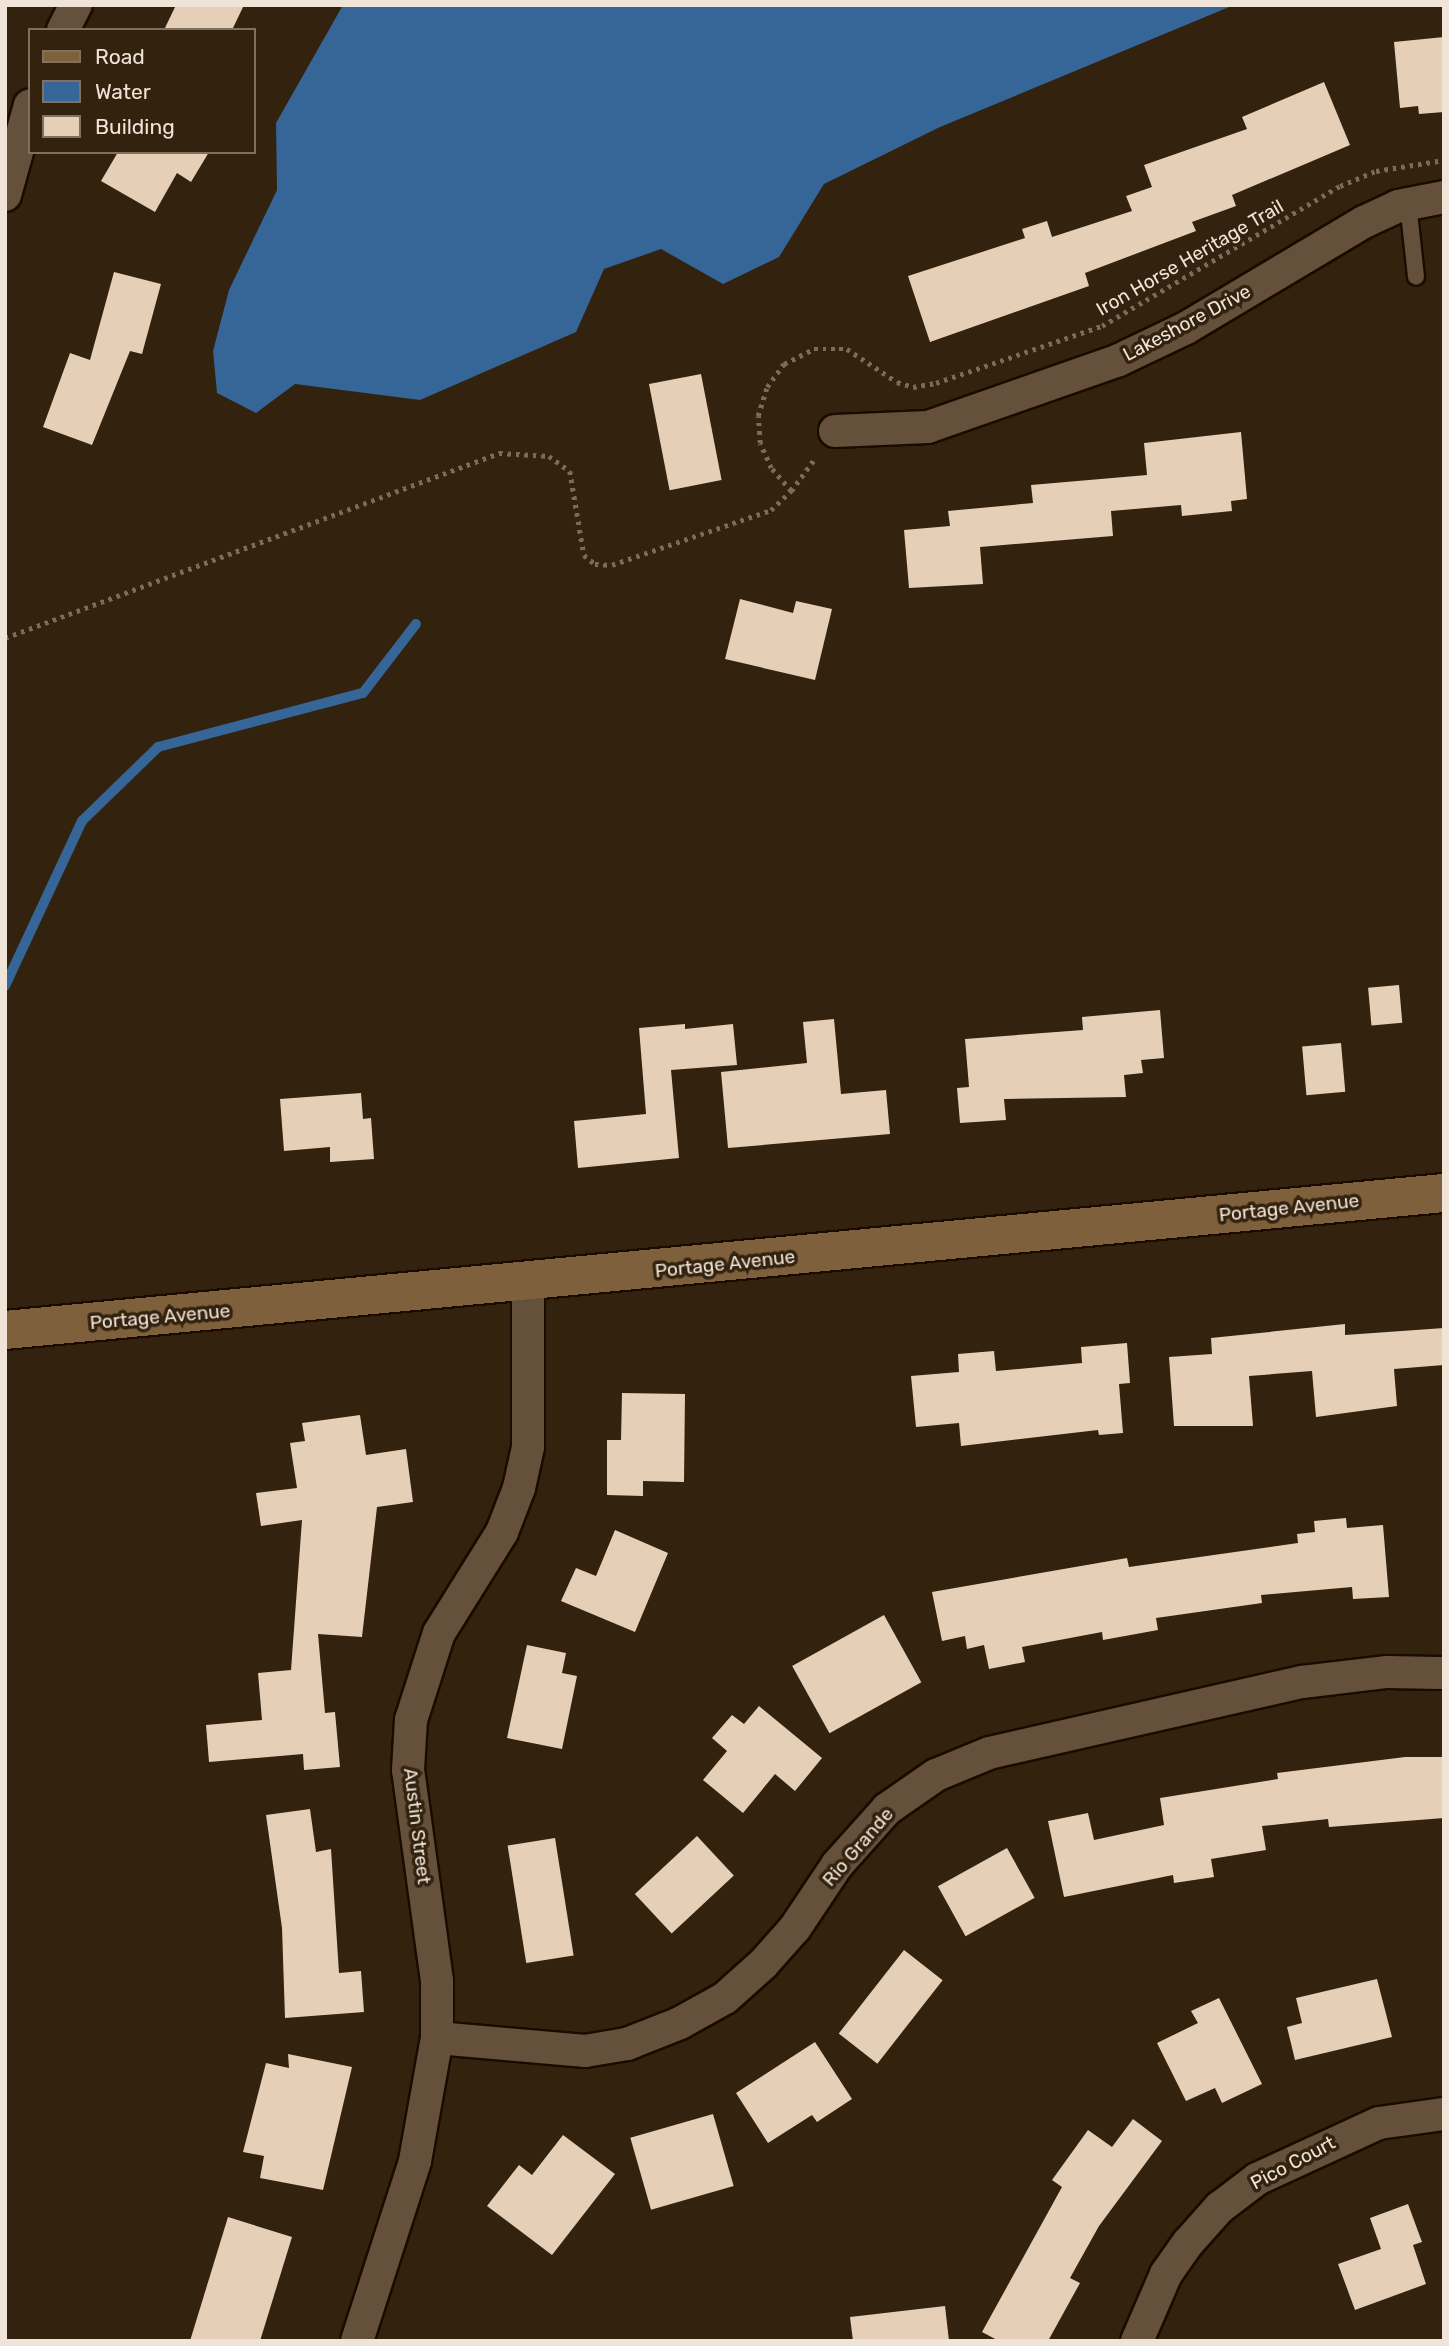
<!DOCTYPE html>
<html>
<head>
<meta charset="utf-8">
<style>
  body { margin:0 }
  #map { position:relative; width:1449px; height:2346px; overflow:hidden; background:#33220e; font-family:Rubik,sans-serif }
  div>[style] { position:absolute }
  .water>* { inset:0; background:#366597 }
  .stream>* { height:10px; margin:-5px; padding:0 5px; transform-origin:5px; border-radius:5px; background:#366597 }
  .building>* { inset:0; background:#e6cfb7; transform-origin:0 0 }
  .path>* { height:4.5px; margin-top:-2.25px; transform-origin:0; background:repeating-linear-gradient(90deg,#7a6b5a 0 3.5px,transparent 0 8.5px) }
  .roads { filter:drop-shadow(2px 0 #1a0b00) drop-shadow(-2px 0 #1a0b00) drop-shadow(0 2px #1a0b00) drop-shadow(0 -2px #1a0b00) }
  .lane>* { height:16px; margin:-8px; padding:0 8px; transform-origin:8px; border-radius:8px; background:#64503b }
  .street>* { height:32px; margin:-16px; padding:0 16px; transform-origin:16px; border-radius:16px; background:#64503b }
  .secondary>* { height:38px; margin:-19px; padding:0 19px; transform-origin:19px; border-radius:19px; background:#7f603d }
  span { translate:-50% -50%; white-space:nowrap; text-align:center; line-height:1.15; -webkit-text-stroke:7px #33220e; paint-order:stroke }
  .street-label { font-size:19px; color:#f0e4d8 }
  .frame { position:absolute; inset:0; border:7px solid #f0e4d8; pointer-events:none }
  .legend { position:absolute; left:28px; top:28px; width:228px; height:126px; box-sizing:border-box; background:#33220e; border:2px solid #7f705f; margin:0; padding:9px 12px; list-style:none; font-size:21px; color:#f0e4d8 }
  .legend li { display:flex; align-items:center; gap:14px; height:35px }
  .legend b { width:35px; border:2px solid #7f705f }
</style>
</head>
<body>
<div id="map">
  <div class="water">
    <i style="clip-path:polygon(343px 5px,1234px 5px,940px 127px,824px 184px,779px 257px,723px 284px,661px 249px,604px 269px,576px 332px,420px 400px,295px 384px,256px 413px,217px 393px,213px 351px,229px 290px,277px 190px,276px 123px)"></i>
  </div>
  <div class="stream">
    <i style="left:5px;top:986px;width:182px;rotate:-65deg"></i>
    <i style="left:82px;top:821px;width:106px;rotate:-44.2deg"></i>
    <i style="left:158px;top:747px;width:212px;rotate:-14.8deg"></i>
    <i style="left:363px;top:693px;width:87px;rotate:-52.5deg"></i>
  </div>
  <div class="building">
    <i style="clip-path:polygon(176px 5px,244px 5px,232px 30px,164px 30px)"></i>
    <i style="clip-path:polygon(1444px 37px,1444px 112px,1419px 114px,1418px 106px,1400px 108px,1394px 42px)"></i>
    <i style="clip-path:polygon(1324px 82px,1350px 145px,1232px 195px,1236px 206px,1192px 222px,1196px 231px,1085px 273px,1089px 286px,930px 342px,908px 276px,1025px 238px,1022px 229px,1047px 221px,1052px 237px,1132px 211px,1126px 196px,1152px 187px,1144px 165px,1247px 129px,1242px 117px)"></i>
    <i style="clip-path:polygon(118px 152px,209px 152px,191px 182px,177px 173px,155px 212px,101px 181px)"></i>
    <i style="clip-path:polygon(114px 272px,161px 284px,142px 354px,130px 351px,92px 445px,43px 427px,70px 353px,90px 360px)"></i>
    <i style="left:701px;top:374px;width:108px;height:53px;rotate:79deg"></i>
    <i style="clip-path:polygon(1241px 432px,1247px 499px,1231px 501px,1232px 511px,1182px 516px,1181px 505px,1111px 511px,1113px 536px,980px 547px,983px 584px,909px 588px,904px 530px,950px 526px,948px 511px,1033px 503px,1031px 485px,1147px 475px,1144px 443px)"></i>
    <i style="clip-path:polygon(740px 599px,793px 613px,796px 601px,832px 609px,815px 680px,725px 659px)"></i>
    <i style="left:1399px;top:985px;width:38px;height:31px;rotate:85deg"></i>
    <i style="clip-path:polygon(1160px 1010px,1164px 1058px,1141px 1060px,1143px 1073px,1124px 1075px,1126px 1097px,1004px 1099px,1006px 1120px,960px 1123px,957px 1088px,969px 1087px,965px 1039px,1083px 1030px,1082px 1017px)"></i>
    <i style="clip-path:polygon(834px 1019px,841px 1094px,886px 1090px,890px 1134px,728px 1148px,721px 1072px,807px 1063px,803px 1022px)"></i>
    <i style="clip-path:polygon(685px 1024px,685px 1029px,733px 1024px,737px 1065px,671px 1070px,679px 1158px,578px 1168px,574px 1121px,646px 1114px,639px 1028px)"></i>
    <i style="left:1341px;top:1043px;width:49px;height:39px;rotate:85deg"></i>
    <i style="clip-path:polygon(361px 1093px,363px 1119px,371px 1118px,374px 1159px,330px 1162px,330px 1147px,284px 1151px,280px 1099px)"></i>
    <i style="clip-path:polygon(1345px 1324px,1345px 1335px,1444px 1328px,1444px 1365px,1394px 1369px,1397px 1406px,1316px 1417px,1312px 1371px,1249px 1376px,1253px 1426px,1174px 1426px,1169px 1357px,1212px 1354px,1211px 1338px)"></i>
    <i style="clip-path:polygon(1127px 1343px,1130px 1383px,1119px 1384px,1123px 1433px,1099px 1435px,1098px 1430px,961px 1446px,959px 1423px,916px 1427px,911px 1376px,959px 1372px,958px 1354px,994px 1351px,996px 1371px,1082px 1363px,1081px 1347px)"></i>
    <i style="clip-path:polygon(622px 1393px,685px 1394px,684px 1482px,643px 1481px,643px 1496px,607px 1495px,607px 1440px,621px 1440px)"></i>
    <i style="clip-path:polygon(360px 1415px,366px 1455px,406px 1449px,413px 1502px,377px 1507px,362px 1637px,318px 1634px,325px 1713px,335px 1712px,340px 1767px,304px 1770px,303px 1754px,209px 1762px,206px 1725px,262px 1720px,258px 1673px,291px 1670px,302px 1520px,261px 1526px,256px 1493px,297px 1488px,290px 1443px,305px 1441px,302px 1423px)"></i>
    <i style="clip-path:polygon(1346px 1518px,1347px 1528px,1383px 1525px,1389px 1597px,1353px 1599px,1352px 1587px,1261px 1595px,1262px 1603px,1156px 1618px,1158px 1630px,1103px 1640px,1102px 1632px,1022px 1647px,1025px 1662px,989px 1669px,984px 1645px,967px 1649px,965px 1636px,942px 1641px,932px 1592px,1127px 1558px,1129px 1567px,1298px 1543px,1297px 1534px,1315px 1532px,1314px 1521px)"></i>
    <i style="clip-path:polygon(615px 1530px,668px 1553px,635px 1632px,561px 1601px,576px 1568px,596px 1576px)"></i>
    <i style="left:884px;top:1615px;width:77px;height:105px;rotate:61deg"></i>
    <i style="clip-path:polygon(527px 1645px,566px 1653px,562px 1673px,577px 1676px,562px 1749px,507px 1738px)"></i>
    <i style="clip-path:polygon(759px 1706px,822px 1758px,795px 1791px,775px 1774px,743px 1813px,703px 1780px,727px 1751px,712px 1738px,732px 1715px,744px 1724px)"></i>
    <i style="clip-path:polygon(1405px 1757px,1444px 1757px,1444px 1818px,1329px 1827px,1328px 1819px,1262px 1826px,1266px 1850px,1211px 1859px,1214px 1877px,1174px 1883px,1173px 1875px,1064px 1897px,1048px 1821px,1088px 1813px,1094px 1840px,1164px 1825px,1160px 1798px,1278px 1779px,1277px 1773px)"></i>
    <i style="clip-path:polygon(310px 1809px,316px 1852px,331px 1849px,339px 1973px,361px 1971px,364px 2012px,285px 2018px,282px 1928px,266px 1815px)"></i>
    <i style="left:697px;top:1836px;width:54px;height:85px;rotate:47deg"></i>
    <i style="left:555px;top:1838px;width:119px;height:48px;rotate:81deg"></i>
    <i style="left:1007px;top:1848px;width:57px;height:79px;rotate:61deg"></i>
    <i style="left:904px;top:1950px;width:49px;height:106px;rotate:38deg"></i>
    <i style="clip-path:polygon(1377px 1979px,1392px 2037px,1295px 2060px,1287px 2027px,1302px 2023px,1296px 1998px)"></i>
    <i style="clip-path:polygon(1219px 1998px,1262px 2084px,1222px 2103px,1215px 2088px,1186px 2101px,1157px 2043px,1198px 2023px,1191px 2011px)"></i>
    <i style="clip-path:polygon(815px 2042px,852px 2099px,817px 2122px,812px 2115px,768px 2143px,736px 2093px)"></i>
    <i style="clip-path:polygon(288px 2054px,352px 2067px,323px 2190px,260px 2178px,264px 2156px,243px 2152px,266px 2063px,289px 2068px)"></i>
    <i style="left:713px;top:2114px;width:75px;height:86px;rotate:74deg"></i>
    <i style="clip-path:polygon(1133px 2119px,1162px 2141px,1099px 2226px,1070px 2278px,1080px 2283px,1048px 2341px,999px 2341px,982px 2332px,1062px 2187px,1052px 2180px,1088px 2130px,1112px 2147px)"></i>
    <i style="clip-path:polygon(563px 2135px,615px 2174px,552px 2255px,487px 2206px,519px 2165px,532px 2175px)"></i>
    <i style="clip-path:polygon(1408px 2204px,1422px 2242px,1413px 2245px,1426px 2284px,1355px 2310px,1338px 2264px,1381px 2249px,1370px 2218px)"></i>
    <i style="clip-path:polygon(228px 2217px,292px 2237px,260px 2341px,190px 2341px)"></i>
    <i style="clip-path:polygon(945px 2306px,949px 2341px,853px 2341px,850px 2317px)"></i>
  </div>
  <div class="path">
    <i style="left:791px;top:491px;width:42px;rotate:-53.7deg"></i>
    <i style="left:5px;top:638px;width:528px;rotate:-20.53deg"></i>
    <i style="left:499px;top:453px;width:50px;rotate:3.4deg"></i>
    <i style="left:549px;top:456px;width:26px;rotate:36deg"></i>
    <i style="left:570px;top:471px;width:85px;rotate:80.5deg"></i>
    <i style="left:584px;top:555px;width:14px;rotate:39deg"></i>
    <i style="left:595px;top:564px;width:17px;rotate:3deg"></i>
    <i style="left:612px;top:565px;width:168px;rotate:-19.1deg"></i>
    <i style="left:771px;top:510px;width:28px;rotate:-44deg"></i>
    <i style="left:791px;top:491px;width:30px;rotate:-131deg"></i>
    <i style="left:771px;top:468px;width:27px;rotate:-114deg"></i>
    <i style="left:760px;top:443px;width:27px;rotate:-94deg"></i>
    <i style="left:758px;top:416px;width:30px;rotate:-73deg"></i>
    <i style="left:767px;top:387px;width:29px;rotate:-54deg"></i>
    <i style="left:784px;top:364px;width:34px;rotate:-27deg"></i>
    <i style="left:814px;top:349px;width:33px"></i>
    <i style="left:847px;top:349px;width:60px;rotate:33.4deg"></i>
    <i style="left:897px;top:382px;width:17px;rotate:17deg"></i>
    <i style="left:913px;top:387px;width:23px;rotate:-10deg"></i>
    <i style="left:936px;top:383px;width:176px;rotate:-19deg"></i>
    <i style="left:1102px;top:326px;width:276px;rotate:-30.5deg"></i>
    <i style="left:1340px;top:186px;width:39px;rotate:-23deg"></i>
    <i style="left:1376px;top:171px;width:69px;rotate:-9.2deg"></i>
  </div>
  <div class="roads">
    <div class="lane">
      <i style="left:1408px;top:203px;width:74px;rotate:83.8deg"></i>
    </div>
    <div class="street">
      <i style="left:63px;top:30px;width:28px;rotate:-63deg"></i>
      <i style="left:5px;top:195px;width:93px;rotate:-74.5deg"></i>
      <i style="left:835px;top:431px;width:93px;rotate:-2.5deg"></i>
      <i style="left:928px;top:427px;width:202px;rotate:-19.3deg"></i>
      <i style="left:1119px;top:360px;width:74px;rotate:-25.5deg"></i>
      <i style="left:1186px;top:328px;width:207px;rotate:-30.8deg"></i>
      <i style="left:1364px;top:222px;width:38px;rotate:-25deg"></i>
      <i style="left:1398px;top:206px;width:47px;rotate:-11.1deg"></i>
      <i style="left:437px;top:2038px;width:149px;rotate:5deg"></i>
      <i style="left:585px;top:2051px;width:43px;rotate:-9.5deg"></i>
      <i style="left:627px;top:2044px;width:57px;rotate:-21.6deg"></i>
      <i style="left:680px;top:2023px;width:51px;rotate:-29.1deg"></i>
      <i style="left:725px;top:1998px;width:51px;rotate:-41.8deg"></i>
      <i style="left:763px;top:1964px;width:48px;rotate:-48.4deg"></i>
      <i style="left:795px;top:1928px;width:76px;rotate:-56.3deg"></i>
      <i style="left:837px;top:1865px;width:75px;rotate:-48.2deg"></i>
      <i style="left:887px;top:1809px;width:60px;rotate:-34.8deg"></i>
      <i style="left:936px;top:1775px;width:57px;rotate:-22.5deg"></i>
      <i style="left:989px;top:1753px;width:321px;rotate:-12.8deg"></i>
      <i style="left:1302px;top:1682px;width:86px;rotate:-6.7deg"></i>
      <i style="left:1387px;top:1672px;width:57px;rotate:1deg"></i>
      <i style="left:357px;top:2341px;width:189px;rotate:-72.1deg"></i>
      <i style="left:415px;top:2161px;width:125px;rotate:-79.9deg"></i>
      <i style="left:437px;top:2038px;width:57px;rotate:-90deg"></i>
      <i style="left:437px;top:1981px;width:213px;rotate:-97.8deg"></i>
      <i style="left:408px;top:1770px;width:50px;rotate:-86.6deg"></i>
      <i style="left:411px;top:1720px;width:91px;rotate:-72.2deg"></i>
      <i style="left:439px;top:1633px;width:119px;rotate:-58deg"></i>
      <i style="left:502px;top:1532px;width:47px;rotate:-68.9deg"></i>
      <i style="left:519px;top:1488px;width:42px;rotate:-77.6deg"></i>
      <i style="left:528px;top:1447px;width:163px;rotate:-90deg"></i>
      <i style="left:1137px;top:2341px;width:73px;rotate:-66.6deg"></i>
      <i style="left:1166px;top:2274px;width:38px;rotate:-55deg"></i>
      <i style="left:1188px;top:2243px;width:47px;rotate:-48.5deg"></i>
      <i style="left:1219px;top:2208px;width:48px;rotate:-37.3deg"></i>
      <i style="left:1257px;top:2179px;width:134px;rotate:-24.7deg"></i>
      <i style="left:1379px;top:2123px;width:66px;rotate:-7.9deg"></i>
    </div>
    <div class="secondary">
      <i style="left:5px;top:1330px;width:1446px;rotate:-5.44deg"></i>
    </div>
  </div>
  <div class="street-label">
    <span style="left:1190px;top:258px;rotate:-30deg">Iron Horse Heritage Trail</span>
    <span style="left:1187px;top:323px;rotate:-28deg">Lakeshore Drive</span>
    <span style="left:1289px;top:1208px;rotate:-6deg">Portage Avenue</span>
    <span style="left:725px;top:1264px;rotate:-6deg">Portage Avenue</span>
    <span style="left:160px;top:1317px;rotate:-5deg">Portage Avenue</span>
    <span style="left:417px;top:1826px;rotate:83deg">Austin Street</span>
    <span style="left:858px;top:1847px;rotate:-49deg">Rio Grande</span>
    <span style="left:1293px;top:2163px;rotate:-28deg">Pico Court</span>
  </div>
  <div class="frame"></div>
  <ul class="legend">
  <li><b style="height:9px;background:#7f603d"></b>Road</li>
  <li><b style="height:19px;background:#366597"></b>Water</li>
  <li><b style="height:19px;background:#e6cfb7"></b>Building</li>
  </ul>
</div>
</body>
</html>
